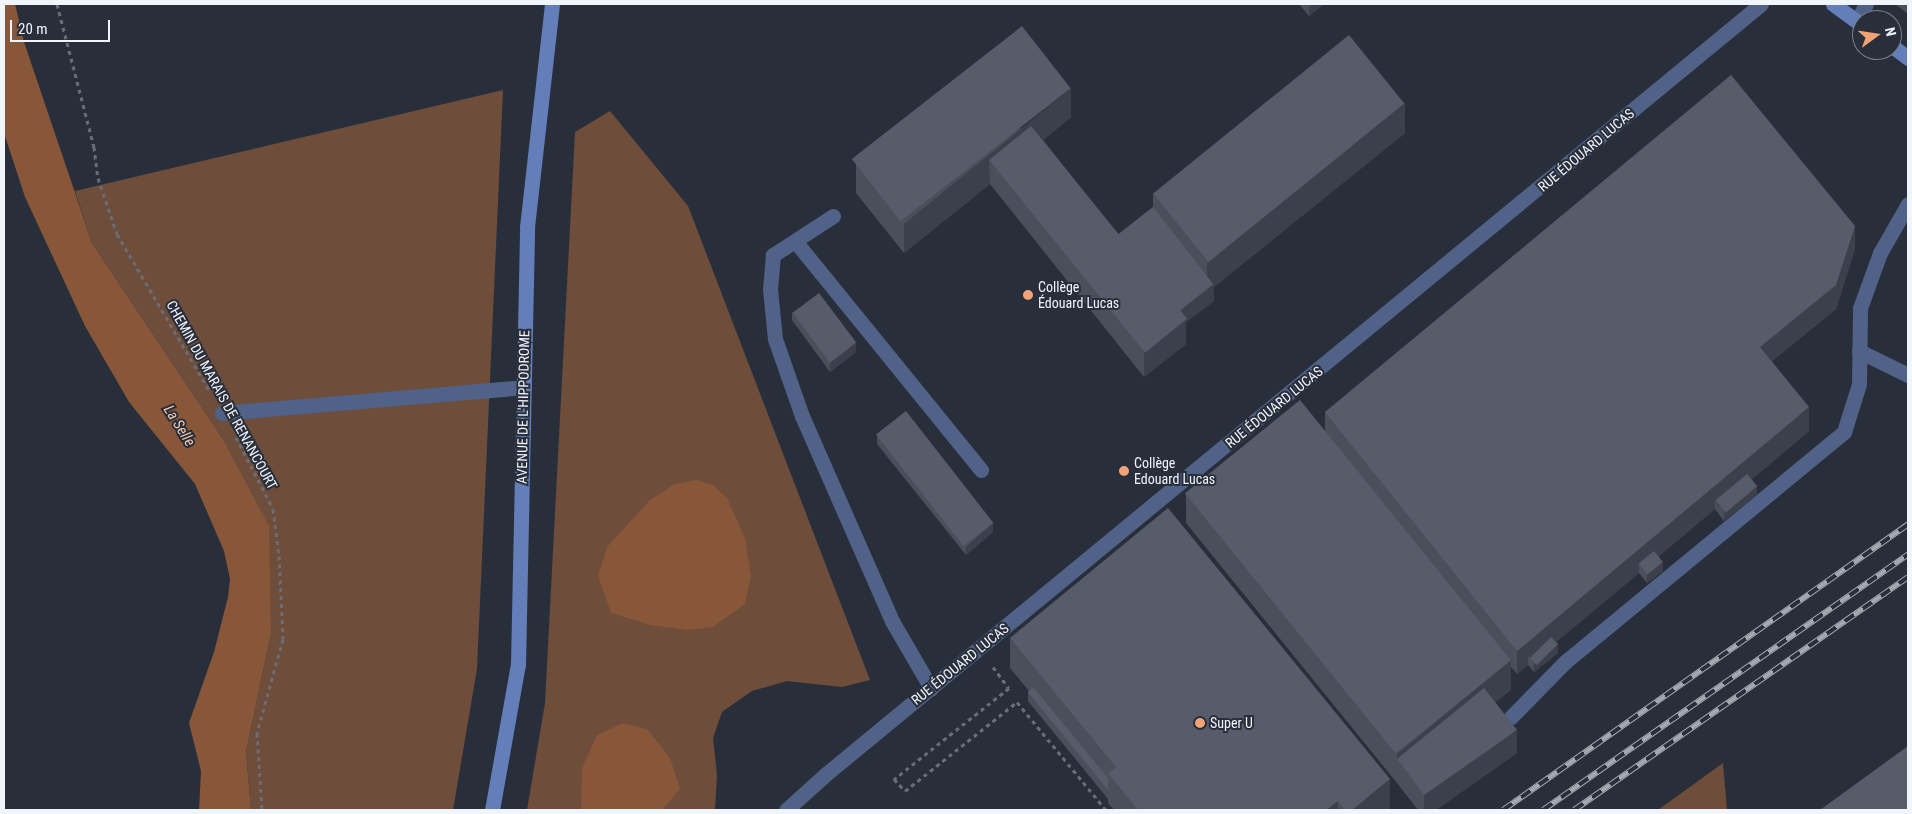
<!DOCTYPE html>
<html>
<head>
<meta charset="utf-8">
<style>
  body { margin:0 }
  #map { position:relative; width:1912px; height:814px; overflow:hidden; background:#292f3a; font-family:"Roboto Condensed",sans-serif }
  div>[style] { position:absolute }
  .green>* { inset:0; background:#6e4d3b }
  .water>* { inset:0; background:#885638 }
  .path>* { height:3px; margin-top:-1.5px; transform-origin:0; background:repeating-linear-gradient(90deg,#686d77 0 4px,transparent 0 8px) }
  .lane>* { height:15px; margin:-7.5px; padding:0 7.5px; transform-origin:7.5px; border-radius:7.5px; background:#506287 }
  .street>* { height:15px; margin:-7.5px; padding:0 7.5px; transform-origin:7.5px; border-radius:7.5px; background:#506287 }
  .secondary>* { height:15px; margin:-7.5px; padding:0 7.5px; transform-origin:7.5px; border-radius:7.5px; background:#637eb8 }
  .rail>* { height:5.5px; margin-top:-2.75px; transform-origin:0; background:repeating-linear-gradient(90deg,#292f3a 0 11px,#a4a9b1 0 22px); box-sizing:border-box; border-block:1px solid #a4a9b1 }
  .wall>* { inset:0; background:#4a4f5a }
  .shaded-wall>* { inset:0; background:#3c404a }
  .building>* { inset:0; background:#565c69; transform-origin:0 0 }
  .dots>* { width:14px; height:14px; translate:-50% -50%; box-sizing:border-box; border:2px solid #292f3a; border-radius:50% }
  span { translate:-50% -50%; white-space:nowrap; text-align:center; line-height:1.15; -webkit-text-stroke:4px #292f3a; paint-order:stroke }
  .street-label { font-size:14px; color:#f0f4fb }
  .poi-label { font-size:14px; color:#f0f4fb }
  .left { translate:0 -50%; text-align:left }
  .water-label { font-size:15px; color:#f8c8ad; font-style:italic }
  .frame { position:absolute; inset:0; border:5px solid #f0f4fb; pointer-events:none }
  .north { position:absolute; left:1852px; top:10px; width:50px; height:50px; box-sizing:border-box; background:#292f3a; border:1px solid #797e87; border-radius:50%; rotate:76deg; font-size:14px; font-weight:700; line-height:20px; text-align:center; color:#f0f4fb }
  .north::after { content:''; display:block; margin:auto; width:18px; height:22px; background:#efa376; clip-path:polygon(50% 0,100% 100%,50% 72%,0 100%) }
  .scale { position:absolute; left:10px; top:20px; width:100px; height:22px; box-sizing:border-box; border:2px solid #f0f4fb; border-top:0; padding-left:6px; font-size:15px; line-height:18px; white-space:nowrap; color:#f0f4fb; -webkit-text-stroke:4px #292f3a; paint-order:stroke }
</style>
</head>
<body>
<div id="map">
  <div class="green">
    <i style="clip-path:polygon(503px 90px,477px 669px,453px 810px,251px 810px,246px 752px,271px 633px,221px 436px,92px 243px,75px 191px)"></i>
    <i style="clip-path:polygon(610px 111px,688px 206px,870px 680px,842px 687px,787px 681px,752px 691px,722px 712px,713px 738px,717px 775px,715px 810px,527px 810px,545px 703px,575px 132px)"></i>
    <i style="clip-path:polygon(1723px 763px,1727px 810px,1658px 810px)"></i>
  </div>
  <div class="water">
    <i style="clip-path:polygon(4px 4px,15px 4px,24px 42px,92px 243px,221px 436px,269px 526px,271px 633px,246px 752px,251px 810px,199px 810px,201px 771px,189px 723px,214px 652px,228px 597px,230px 579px,224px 551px,195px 484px,129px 402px,85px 326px,25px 197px,4px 133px)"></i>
    <i style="clip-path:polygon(697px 480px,713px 485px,727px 498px,745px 538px,751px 576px,745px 604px,713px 627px,688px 630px,650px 625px,611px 613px,598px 576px,607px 547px,650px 500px,675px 484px)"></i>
    <i style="clip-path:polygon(623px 723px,647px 729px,670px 758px,680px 789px,662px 810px,581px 810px,582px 768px,597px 735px)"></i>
  </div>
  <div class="path">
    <i style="left:57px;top:4px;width:148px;rotate:75.5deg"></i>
    <i style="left:94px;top:147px;width:31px;rotate:83deg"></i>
    <i style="left:98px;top:178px;width:59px;rotate:71.3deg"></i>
    <i style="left:117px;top:234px;width:183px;rotate:59.5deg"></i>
    <i style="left:236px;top:437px;width:81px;rotate:62.8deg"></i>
    <i style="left:273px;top:509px;width:47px;rotate:82.7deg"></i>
    <i style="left:279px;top:556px;width:83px;rotate:87.2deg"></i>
    <i style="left:283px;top:639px;width:98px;rotate:105.5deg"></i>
    <i style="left:257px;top:733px;width:77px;rotate:86.3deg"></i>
    <i style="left:993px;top:667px;width:26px;rotate:53deg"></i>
    <i style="left:1009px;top:688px;width:147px;rotate:141.6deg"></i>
    <i style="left:894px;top:779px;width:16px;rotate:47deg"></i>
    <i style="left:905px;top:791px;width:143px;rotate:-38.5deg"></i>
    <i style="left:1017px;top:702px;width:140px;rotate:50.5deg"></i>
  </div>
  <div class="lane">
    <i style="left:833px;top:216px;width:72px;rotate:147deg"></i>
    <i style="left:773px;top:255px;width:34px;rotate:95deg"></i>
    <i style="left:770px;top:289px;width:50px;rotate:84.3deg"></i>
    <i style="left:775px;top:339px;width:82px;rotate:70.7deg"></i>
    <i style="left:802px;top:416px;width:224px;rotate:66.3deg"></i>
    <i style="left:892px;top:621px;width:78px;rotate:59.8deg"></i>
    <i style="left:795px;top:241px;width:295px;rotate:50.9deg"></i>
    <i style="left:1859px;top:351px;width:55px;rotate:26.1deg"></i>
    <i style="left:222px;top:413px;width:303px;rotate:-4.9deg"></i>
    <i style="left:1511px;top:717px;width:77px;rotate:-45.5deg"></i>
    <i style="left:1565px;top:662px;width:362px;rotate:-39.5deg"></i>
    <i style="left:1844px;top:432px;width:50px;rotate:-72.6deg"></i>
    <i style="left:1859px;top:384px;width:76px;rotate:-89.2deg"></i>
    <i style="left:1860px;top:308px;width:59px;rotate:-70deg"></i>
    <i style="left:1880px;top:253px;width:56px;rotate:-60.3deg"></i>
  </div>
  <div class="street">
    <i style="left:1857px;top:21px;width:19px;rotate:-62deg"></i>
    <i style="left:786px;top:810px;width:54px;rotate:-42deg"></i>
    <i style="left:826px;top:774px;width:1211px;rotate:-39.47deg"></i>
  </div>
  <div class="secondary">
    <i style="left:1833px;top:4px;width:36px;rotate:36deg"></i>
    <i style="left:1892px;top:46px;width:20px;rotate:37deg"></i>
    <i style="left:492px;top:810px;width:148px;rotate:-79.9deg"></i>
    <i style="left:518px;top:664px;width:437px;rotate:-88.8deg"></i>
    <i style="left:527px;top:227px;width:224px;rotate:-83.6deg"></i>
  </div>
  <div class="rail">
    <i style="left:1503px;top:810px;width:496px;rotate:-35.2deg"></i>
    <i style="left:1543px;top:810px;width:446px;rotate:-35deg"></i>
    <i style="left:1574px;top:810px;width:407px;rotate:-34.9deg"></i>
  </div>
  <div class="wall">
    <i style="clip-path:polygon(1299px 4px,1324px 4px,1309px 16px)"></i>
    <i style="clip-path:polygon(1895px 4px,1908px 4px,1908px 14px)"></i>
    <i style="clip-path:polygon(1071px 117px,1043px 140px,1118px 235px,1153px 207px,1153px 194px,1405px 133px,1214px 287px,1214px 301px,1186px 322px,1186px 344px,1144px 377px,990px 184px,904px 253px,856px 193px,856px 164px)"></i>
    <i style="clip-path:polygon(1855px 249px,1836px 309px,1772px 361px,1809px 431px,1752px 479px,1757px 494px,1724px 521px,1715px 509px,1659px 556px,1663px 571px,1647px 583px,1639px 573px,1556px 642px,1558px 653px,1534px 672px,1528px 665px,1517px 674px,1511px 667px,1511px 690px,1495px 702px,1517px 753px,1436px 810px,1418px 810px,1397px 783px,1186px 523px,1186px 494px,1325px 430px,1325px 412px)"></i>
    <i style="clip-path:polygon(792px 312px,856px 352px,830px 372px,792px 320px)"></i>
    <i style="clip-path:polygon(877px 435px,993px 532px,966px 555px,877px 444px)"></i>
    <i style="clip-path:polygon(1010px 638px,1390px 808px,1388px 810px,1114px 810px,1108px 803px,1108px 799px,1028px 701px,1028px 692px,1029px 691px,1010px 668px)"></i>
  </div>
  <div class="shaded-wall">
    <i style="clip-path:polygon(1309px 4px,1324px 4px,1309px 16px)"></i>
    <i style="clip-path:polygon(1071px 88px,1071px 117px,1001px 174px,989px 160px,990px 184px,904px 253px,904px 224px)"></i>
    <i style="clip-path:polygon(1405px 103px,1405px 133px,1214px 287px,1214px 301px,1186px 322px,1186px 344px,1144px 377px,1144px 353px,1176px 314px,1207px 289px,1207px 263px)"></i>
    <i style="clip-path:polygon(1855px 226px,1855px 249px,1836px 309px,1760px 371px,1760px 347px)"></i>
    <i style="clip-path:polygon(856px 343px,856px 352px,830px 372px,830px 363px)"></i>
    <i style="clip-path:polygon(1809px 407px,1809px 431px,1719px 506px,1715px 500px,1715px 509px,1643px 569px,1639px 564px,1639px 573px,1533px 661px,1528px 656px,1528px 665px,1517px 674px,1517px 651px)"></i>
    <i style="clip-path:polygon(1757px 486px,1757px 494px,1724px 521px,1724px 512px)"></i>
    <i style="clip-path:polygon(993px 523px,993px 532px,966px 555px,966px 547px)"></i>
    <i style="clip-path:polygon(1663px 562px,1663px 571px,1647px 583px,1647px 575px)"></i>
    <i style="clip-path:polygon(1558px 644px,1558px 653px,1534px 672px,1534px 663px)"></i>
    <i style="clip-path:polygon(1511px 660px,1511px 690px,1408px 774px,1397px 759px,1397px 754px)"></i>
    <i style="clip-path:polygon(1517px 730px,1517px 753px,1436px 810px,1424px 810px,1424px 795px)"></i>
    <i style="clip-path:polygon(1390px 779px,1390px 808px,1388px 810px,1352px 810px)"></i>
    <i style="clip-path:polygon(1338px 801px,1338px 810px,1326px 810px)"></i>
  </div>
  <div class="building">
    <i style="left:1022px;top:26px;width:79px;height:216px;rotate:52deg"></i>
    <i style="left:1349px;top:35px;width:88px;height:252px;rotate:51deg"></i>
    <i style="clip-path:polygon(1731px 75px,1855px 226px,1836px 285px,1760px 347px,1809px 407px,1517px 651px,1325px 412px)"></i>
    <i style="left:1031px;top:126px;width:248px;height:54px;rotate:51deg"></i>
    <i style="left:1153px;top:207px;width:98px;height:45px;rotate:52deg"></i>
    <i style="left:819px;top:293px;width:62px;height:33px;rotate:53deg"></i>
    <i style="left:1300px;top:400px;width:335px;height:148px;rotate:51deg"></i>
    <i style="left:906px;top:411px;width:142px;height:38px;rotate:52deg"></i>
    <i style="left:1747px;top:474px;width:16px;height:41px;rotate:50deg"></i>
    <i style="clip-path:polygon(1168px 508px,1390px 779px,1352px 810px,1345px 810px,1338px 801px,1326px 810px,1138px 810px,1108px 773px,1116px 767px,1010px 638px)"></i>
    <i style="left:1654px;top:551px;width:14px;height:20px;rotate:51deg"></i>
    <i style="left:1551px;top:637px;width:10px;height:30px;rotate:45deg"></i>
    <i style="clip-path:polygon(1033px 687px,1108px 778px,1108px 790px,1028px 692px)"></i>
    <i style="clip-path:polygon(1484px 688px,1517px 730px,1424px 795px,1397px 759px)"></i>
    <i style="clip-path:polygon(1908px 746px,1908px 810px,1820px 810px)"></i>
  </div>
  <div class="dots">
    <i style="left:1028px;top:295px;background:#efa376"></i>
    <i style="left:1124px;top:471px;background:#efa376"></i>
    <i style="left:1200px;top:723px;background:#efa376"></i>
  </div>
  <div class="street-label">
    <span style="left:1586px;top:150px;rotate:-40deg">RUE ÉDOUARD LUCAS</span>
    <span style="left:222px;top:395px;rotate:61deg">CHEMIN DU MARAIS DE RENANCOURT</span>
    <span style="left:523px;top:407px;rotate:-89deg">AVENUE DE L'HIPPODROME</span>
    <span style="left:1274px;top:407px;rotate:-39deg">RUE ÉDOUARD LUCAS</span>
    <span style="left:960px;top:664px;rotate:-39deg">RUE ÉDOUARD LUCAS</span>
  </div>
  <div class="poi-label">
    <span class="left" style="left:1038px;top:295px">Collège<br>Édouard Lucas</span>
    <span class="left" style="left:1134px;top:471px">Collège<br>Edouard Lucas</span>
    <span class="left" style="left:1210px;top:723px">Super U</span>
  </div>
  <div class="water-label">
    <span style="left:179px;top:426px;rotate:58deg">La Selle</span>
  </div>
  <div class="frame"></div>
  <div class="north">N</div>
  <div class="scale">20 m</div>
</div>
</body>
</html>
